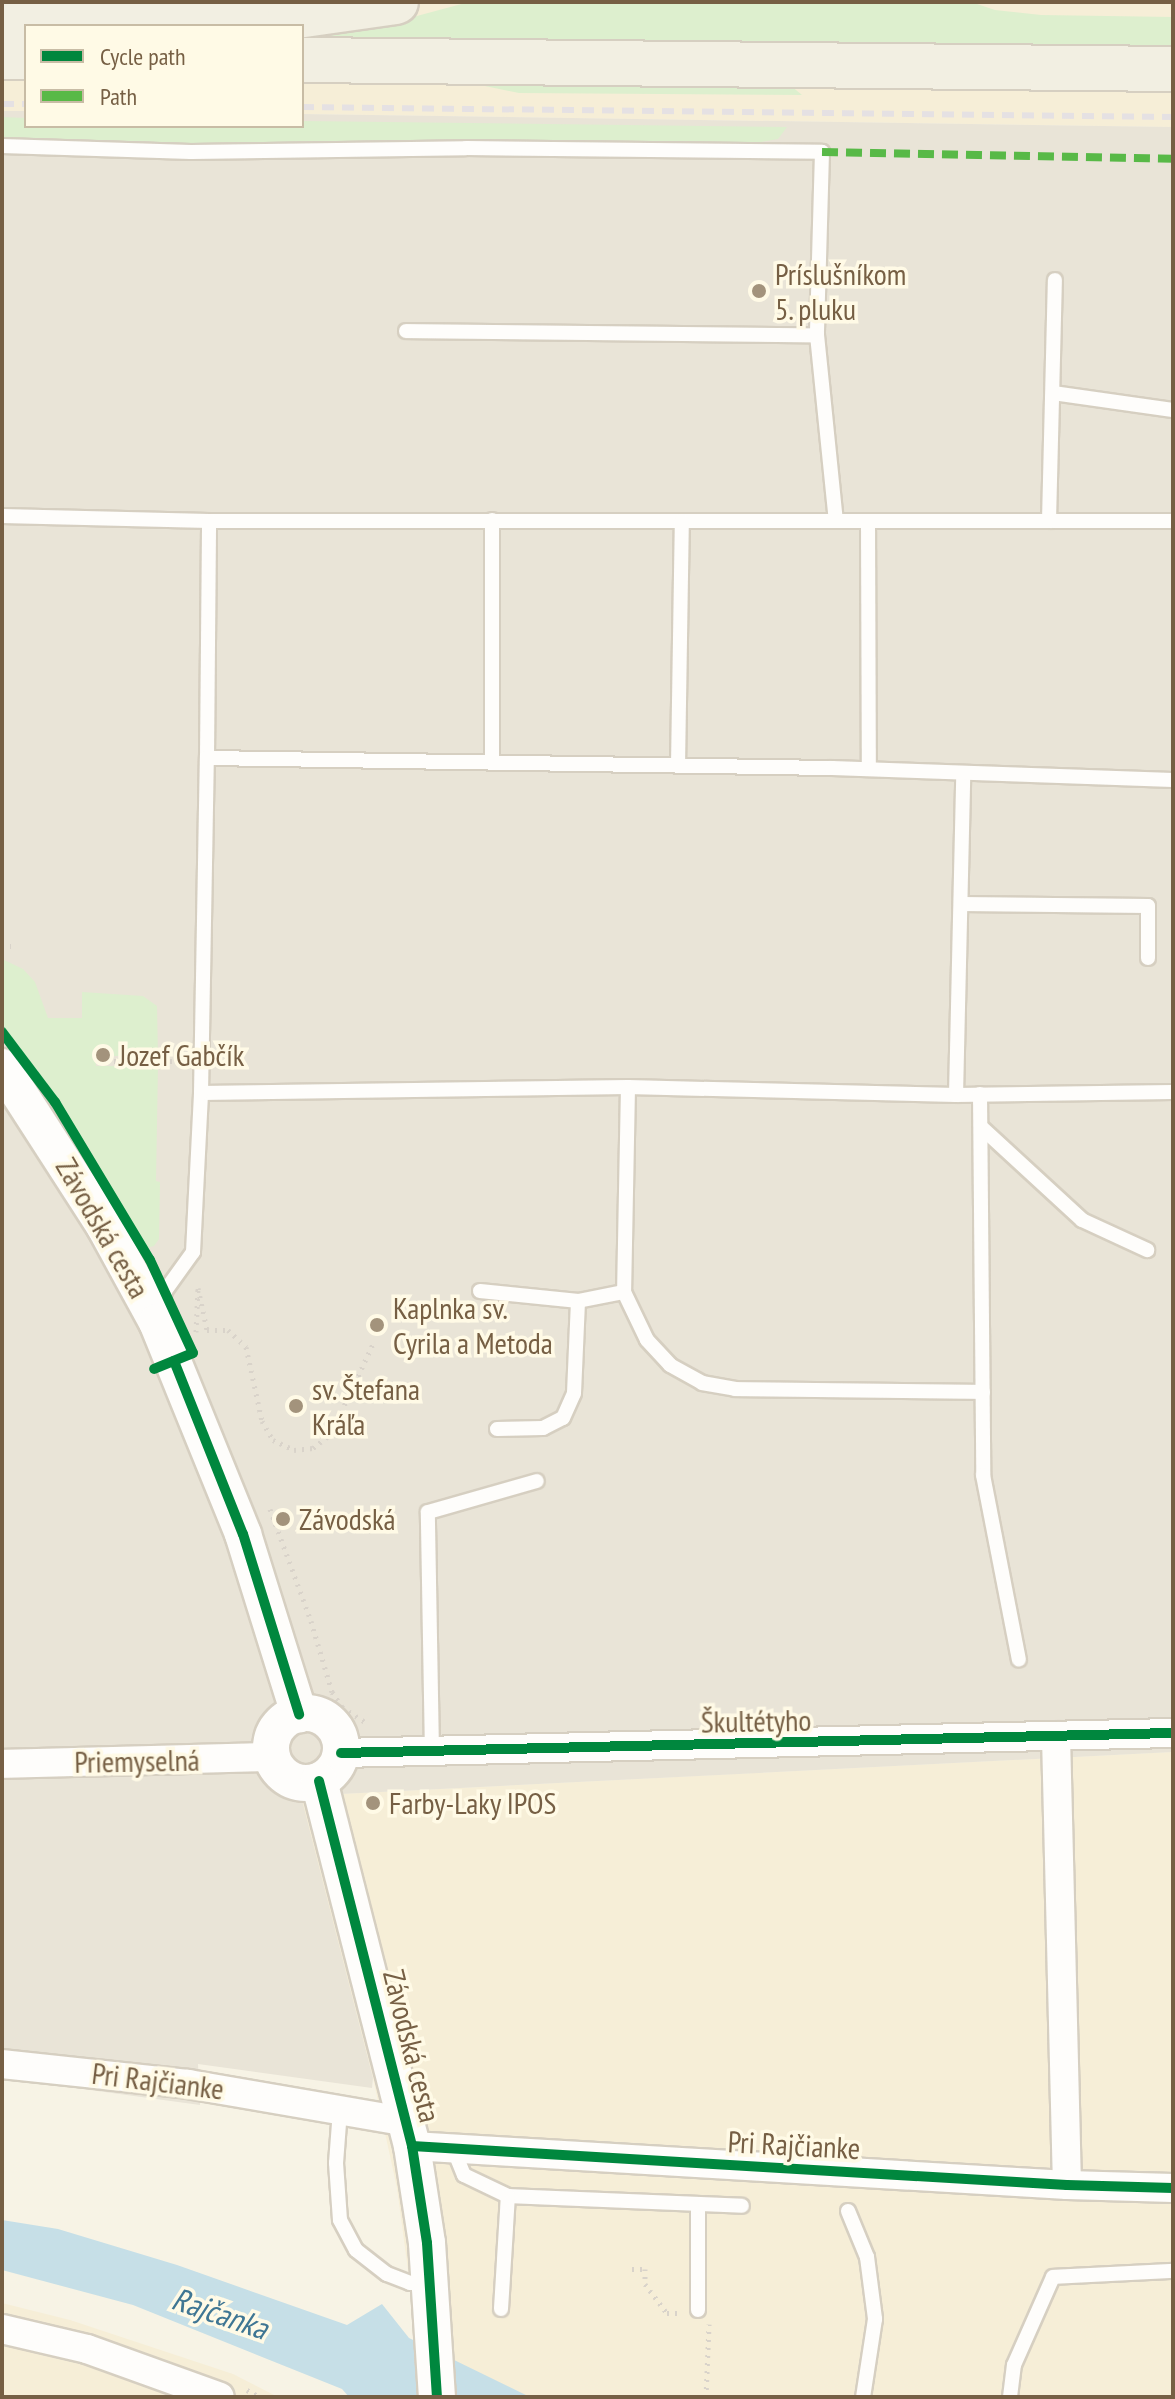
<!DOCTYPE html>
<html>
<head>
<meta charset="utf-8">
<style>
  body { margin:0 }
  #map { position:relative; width:1175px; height:2399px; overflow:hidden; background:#f7f3e5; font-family:"PT Sans Narrow",sans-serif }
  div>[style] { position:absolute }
  .residential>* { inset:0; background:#f6eed7 }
  .industrial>* { inset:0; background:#e9e4d7 }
  .green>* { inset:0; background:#ddefce }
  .water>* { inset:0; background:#c6dfe7 }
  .path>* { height:5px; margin-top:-2.5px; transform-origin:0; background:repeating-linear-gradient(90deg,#d9d3ca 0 2px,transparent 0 8px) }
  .roads { filter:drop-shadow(2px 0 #d6cfc1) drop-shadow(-2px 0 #d6cfc1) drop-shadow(0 2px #d6cfc1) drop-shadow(0 -2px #d6cfc1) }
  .service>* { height:14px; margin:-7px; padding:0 7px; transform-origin:7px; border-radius:7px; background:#fefdfb }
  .minor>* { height:28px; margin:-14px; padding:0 14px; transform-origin:14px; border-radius:14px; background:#fefdfb }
  .tertiary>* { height:36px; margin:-18px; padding:0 18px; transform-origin:18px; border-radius:18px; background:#fefdfb }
  .tertiary>.ring { margin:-18px; padding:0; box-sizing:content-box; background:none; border:36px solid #fefdfb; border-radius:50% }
  .primary>* { height:44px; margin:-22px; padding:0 22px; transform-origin:22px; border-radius:22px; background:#f2efe2 }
  .rail>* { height:6px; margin-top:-3px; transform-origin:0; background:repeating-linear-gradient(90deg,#e5e1e3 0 12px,transparent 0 20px) }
  .quiet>* { height:8px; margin-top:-4px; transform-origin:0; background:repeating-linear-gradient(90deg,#58b947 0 16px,transparent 0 24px) }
  .cycleway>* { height:10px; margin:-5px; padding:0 5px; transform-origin:5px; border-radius:5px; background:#00873e }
  .dots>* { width:22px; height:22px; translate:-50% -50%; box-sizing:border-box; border:4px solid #fffae6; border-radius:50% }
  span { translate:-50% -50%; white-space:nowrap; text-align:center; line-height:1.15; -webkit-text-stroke:7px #fffae6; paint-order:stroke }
  .poi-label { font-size:30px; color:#765f44 }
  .left { translate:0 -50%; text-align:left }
  .street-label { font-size:30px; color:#765f44 }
  .water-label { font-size:32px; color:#3f7693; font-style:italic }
  .frame { position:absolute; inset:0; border:4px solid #765f44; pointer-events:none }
  .legend { position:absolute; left:24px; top:24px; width:280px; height:104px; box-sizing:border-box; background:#fffae6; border:2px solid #c8bca5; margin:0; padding:10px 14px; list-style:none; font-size:24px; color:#765f44 }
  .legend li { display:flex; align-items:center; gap:16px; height:40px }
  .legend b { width:40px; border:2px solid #c8bca5 }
</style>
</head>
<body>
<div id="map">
  <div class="residential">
    <i style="clip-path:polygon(2px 2px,1173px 2px,1173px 127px,302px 114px,302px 26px,26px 26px,26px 111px,2px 111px)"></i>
    <i style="clip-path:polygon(1173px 1752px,1173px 2397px,419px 2397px,415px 2322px,397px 2188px,373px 2078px,300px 1796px)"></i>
    <i style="clip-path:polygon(2px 2303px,70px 2320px,233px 2374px,278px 2397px,2px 2397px)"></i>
  </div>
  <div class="industrial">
    <i style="clip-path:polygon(2px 111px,26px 111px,26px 126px,302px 126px,302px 114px,1173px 127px,1173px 1752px,301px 1796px,373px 2078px,372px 2088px,198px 2064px,200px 2105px,2px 2078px)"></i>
  </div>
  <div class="green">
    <i style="clip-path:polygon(469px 2px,971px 2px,995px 10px,1041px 15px,1173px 17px,1173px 52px,302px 40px,302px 34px,387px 24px)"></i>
    <i style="clip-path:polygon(485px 80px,790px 85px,802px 95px,519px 93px,485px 86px)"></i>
    <i style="clip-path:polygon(2px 117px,26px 118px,26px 126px,302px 126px,302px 121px,787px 127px,778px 139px,743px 145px,267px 146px,2px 141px)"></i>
    <i style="clip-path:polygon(2px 959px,23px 969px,35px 982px,48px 1018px,82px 1018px,82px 992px,143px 996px,157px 1006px,158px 1056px,113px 1056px,112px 1050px,95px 1051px,96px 1066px,158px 1066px,156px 1181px,160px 1182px,159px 1239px,154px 1246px,146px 1248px,85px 1142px,2px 1024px)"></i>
  </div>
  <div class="water">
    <i style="clip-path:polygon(2px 2220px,58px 2229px,177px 2265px,347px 2325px,382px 2304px,409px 2338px,530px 2397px,349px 2397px,342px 2389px,133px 2305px,2px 2270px)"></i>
  </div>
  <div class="path">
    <i style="left:2px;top:946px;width:9px"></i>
    <i style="left:98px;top:1061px;width:87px"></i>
    <i style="left:196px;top:1332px;width:44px;rotate:-87.4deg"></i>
    <i style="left:198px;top:1288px;width:43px;rotate:77.9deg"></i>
    <i style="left:207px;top:1330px;width:21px"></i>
    <i style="left:228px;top:1330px;width:25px;rotate:43deg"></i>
    <i style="left:246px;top:1347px;width:76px;rotate:77.8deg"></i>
    <i style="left:262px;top:1421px;width:22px;rotate:60deg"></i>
    <i style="left:273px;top:1440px;width:23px;rotate:25deg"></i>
    <i style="left:294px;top:1450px;width:19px;rotate:-6deg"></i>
    <i style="left:313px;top:1448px;width:23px;rotate:-38deg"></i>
    <i style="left:331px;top:1434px;width:99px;rotate:-65deg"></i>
    <i style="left:270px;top:1509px;width:119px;rotate:69.9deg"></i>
    <i style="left:311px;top:1621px;width:74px;rotate:73.5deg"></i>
    <i style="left:332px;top:1692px;width:18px;rotate:56deg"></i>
    <i style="left:342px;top:1707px;width:30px;rotate:33deg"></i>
    <i style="left:632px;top:2269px;width:13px"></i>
    <i style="left:645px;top:2269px;width:15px;rotate:90deg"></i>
    <i style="left:645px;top:2284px;width:36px;rotate:53deg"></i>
    <i style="left:667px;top:2313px;width:11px"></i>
    <i style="left:247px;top:2390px;width:15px;rotate:28deg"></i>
    <i style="left:706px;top:2397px;width:73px;rotate:-87.6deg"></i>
  </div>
  <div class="roads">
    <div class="service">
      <i style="left:2px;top:146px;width:189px;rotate:1.8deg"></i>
      <i style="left:191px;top:152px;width:275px;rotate:-0.8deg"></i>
      <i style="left:466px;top:148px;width:356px;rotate:0.6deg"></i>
      <i style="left:822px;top:152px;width:183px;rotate:91.6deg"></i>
      <i style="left:817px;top:335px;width:187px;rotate:84.2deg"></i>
      <i style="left:406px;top:331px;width:411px;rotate:0.6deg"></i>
      <i style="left:1053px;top:393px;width:121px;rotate:8.1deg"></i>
      <i style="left:2px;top:516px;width:207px;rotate:1.4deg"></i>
      <i style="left:209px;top:521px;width:964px"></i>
      <i style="left:868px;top:521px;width:248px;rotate:89.8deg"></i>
      <i style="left:1049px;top:521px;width:241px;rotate:-88.6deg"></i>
      <i style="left:207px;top:758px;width:237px;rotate:-89.5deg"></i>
      <i style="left:492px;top:763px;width:243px;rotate:-90deg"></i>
      <i style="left:678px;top:766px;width:245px;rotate:-89.1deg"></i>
      <i style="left:961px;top:904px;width:187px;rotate:0.6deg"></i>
      <i style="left:1148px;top:906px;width:52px;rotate:90deg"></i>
      <i style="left:628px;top:1087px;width:205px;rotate:91.1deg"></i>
      <i style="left:624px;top:1292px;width:53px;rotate:64.4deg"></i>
      <i style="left:647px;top:1340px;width:34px;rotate:47deg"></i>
      <i style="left:670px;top:1365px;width:37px;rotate:29deg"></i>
      <i style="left:702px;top:1383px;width:34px;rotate:10deg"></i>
      <i style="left:735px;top:1389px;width:248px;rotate:0.7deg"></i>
      <i style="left:201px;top:1093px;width:427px;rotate:-0.8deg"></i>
      <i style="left:628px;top:1087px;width:328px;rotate:1.4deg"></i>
      <i style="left:956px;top:1095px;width:217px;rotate:-0.8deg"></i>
      <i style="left:980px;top:1094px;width:381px;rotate:89.5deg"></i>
      <i style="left:983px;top:1475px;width:188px;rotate:79deg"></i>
      <i style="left:956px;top:1095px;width:320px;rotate:-88.7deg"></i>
      <i style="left:981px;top:1127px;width:137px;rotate:42.6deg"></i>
      <i style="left:1082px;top:1220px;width:72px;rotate:24.8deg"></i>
      <i style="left:480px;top:1291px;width:99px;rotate:5.8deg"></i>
      <i style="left:578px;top:1301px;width:47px;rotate:-11.1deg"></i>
      <i style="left:159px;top:1314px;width:24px;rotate:-75deg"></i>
      <i style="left:165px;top:1291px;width:48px;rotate:-54.3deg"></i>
      <i style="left:193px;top:1252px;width:159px;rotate:-87.1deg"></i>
      <i style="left:201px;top:1093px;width:335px;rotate:-89deg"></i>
      <i style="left:207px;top:758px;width:625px;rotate:0.92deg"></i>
      <i style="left:832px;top:768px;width:341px;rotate:2deg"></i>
      <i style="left:497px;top:1429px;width:46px;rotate:-1.2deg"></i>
      <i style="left:543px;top:1428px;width:22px;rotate:-27deg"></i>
      <i style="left:563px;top:1418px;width:27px;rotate:-66deg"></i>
      <i style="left:574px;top:1393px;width:92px;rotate:-87.5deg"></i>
      <i style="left:432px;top:1753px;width:241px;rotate:-91deg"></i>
      <i style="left:428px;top:1512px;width:113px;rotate:-15.9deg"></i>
      <i style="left:340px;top:2110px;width:53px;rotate:94.3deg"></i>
      <i style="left:336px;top:2163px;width:57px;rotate:86deg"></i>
      <i style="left:340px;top:2220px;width:34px;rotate:62deg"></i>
      <i style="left:356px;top:2250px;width:39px;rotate:38deg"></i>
      <i style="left:387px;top:2274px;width:25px;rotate:21deg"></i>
      <i style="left:410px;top:2283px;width:19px;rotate:-3deg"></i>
      <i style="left:453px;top:2148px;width:29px;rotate:68deg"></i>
      <i style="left:464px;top:2175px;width:49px;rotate:25.5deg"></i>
      <i style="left:508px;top:2196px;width:234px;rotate:2.4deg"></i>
      <i style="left:698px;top:2204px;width:106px;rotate:90deg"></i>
      <i style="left:848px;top:2211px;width:50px;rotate:67.6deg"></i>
      <i style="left:867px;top:2257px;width:63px;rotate:82.6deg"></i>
      <i style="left:875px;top:2319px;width:79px;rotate:98.7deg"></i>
      <i style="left:501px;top:2309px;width:113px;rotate:-86.5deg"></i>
      <i style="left:1010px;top:2397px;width:32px;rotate:-83deg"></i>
      <i style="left:1014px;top:2365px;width:96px;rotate:-66.1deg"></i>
      <i style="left:1053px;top:2277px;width:120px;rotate:-2.9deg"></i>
    </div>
    <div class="minor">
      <i style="left:1056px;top:1736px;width:449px;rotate:88.6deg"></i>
      <i style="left:341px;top:1753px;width:832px;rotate:-1.38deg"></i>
      <i style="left:2px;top:1764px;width:270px;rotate:-1.5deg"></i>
      <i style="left:2px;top:2064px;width:187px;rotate:6.1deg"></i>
      <i style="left:188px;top:2084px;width:222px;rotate:9.8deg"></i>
      <i style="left:412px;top:2146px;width:656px;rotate:3.41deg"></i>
      <i style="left:1067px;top:2185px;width:106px;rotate:1.6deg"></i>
      <i style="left:2px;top:2329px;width:87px;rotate:13.2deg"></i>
      <i style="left:87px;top:2349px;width:141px;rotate:19.8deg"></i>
    </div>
    <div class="tertiary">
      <i style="left:2px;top:1067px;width:190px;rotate:57.2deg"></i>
      <i style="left:105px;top:1227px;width:108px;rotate:61.3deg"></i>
      <i style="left:157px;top:1322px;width:229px;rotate:67.9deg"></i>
      <i style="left:243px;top:1534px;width:189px;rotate:72.7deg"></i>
      <i class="ring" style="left:271px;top:1713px;width:34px;height:34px"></i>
      <i style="left:319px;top:1781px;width:377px;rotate:75.7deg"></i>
      <i style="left:412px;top:2146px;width:98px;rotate:81.2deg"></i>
      <i style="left:427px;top:2243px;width:154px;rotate:86.3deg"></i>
    </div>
    <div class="primary">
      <i style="left:2px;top:25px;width:162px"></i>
      <i style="left:164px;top:25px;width:126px;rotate:-3.6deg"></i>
      <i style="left:290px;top:17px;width:107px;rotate:-8.1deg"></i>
      <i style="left:2px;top:57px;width:24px"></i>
      <i style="left:302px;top:60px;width:871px;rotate:0.59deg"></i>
    </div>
  </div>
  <div class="rail">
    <i style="left:2px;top:104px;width:24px"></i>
    <i style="left:302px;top:107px;width:871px;rotate:0.66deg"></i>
  </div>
  <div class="quiet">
    <i style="left:822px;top:152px;width:351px;rotate:1.1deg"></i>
  </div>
  <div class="cycleway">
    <i style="left:2px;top:1032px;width:88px;rotate:52.9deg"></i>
    <i style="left:55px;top:1102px;width:184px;rotate:59deg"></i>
    <i style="left:150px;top:1260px;width:102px;rotate:65.2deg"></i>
    <i style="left:193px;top:1353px;width:42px;rotate:157.7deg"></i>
    <i style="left:174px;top:1361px;width:186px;rotate:68.3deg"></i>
    <i style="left:243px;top:1534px;width:189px;rotate:72.7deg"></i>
    <i style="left:341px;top:1753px;width:832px;rotate:-1.38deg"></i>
    <i style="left:319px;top:1781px;width:377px;rotate:75.7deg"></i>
    <i style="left:412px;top:2146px;width:98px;rotate:81.2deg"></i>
    <i style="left:427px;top:2243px;width:154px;rotate:86.3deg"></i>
    <i style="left:412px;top:2146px;width:656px;rotate:3.41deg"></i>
    <i style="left:1067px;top:2185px;width:106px;rotate:1.6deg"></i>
  </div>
  <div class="dots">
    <i style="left:759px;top:291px;background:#a3937c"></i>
    <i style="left:103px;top:1055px;background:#a3937c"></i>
    <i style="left:377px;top:1325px;background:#a3937c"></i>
    <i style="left:296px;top:1406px;background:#a3937c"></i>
    <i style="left:283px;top:1519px;background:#a3937c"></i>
    <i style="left:373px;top:1803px;background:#a3937c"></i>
  </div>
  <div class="poi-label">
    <span class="left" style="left:775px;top:291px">Príslušníkom<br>5. pluku</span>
    <span class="left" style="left:119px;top:1055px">Jozef Gabčík</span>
    <span class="left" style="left:393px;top:1325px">Kaplnka sv.<br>Cyrila a Metoda</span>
    <span class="left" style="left:312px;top:1406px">sv. Štefana<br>Kráľa</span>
    <span class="left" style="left:299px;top:1519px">Závodská</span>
    <span class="left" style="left:389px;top:1803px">Farby-Laky IPOS</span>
  </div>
  <div class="street-label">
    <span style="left:103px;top:1228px;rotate:60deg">Závodská cesta</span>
    <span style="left:756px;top:1721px;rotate:-1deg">Škultétyho</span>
    <span style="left:137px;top:1761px;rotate:-1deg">Priemyselná</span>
    <span style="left:412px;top:2046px;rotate:76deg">Závodská cesta</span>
    <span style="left:158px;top:2081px;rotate:7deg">Pri Rajčianke</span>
    <span style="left:794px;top:2145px;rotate:3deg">Pri Rajčianke</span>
  </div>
  <div class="water-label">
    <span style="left:220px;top:2313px;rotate:19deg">Rajčanka</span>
  </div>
  <div class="frame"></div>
  <ul class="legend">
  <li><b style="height:10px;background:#00873e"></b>Cycle path</li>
  <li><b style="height:10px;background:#58b947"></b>Path</li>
  </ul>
</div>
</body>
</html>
